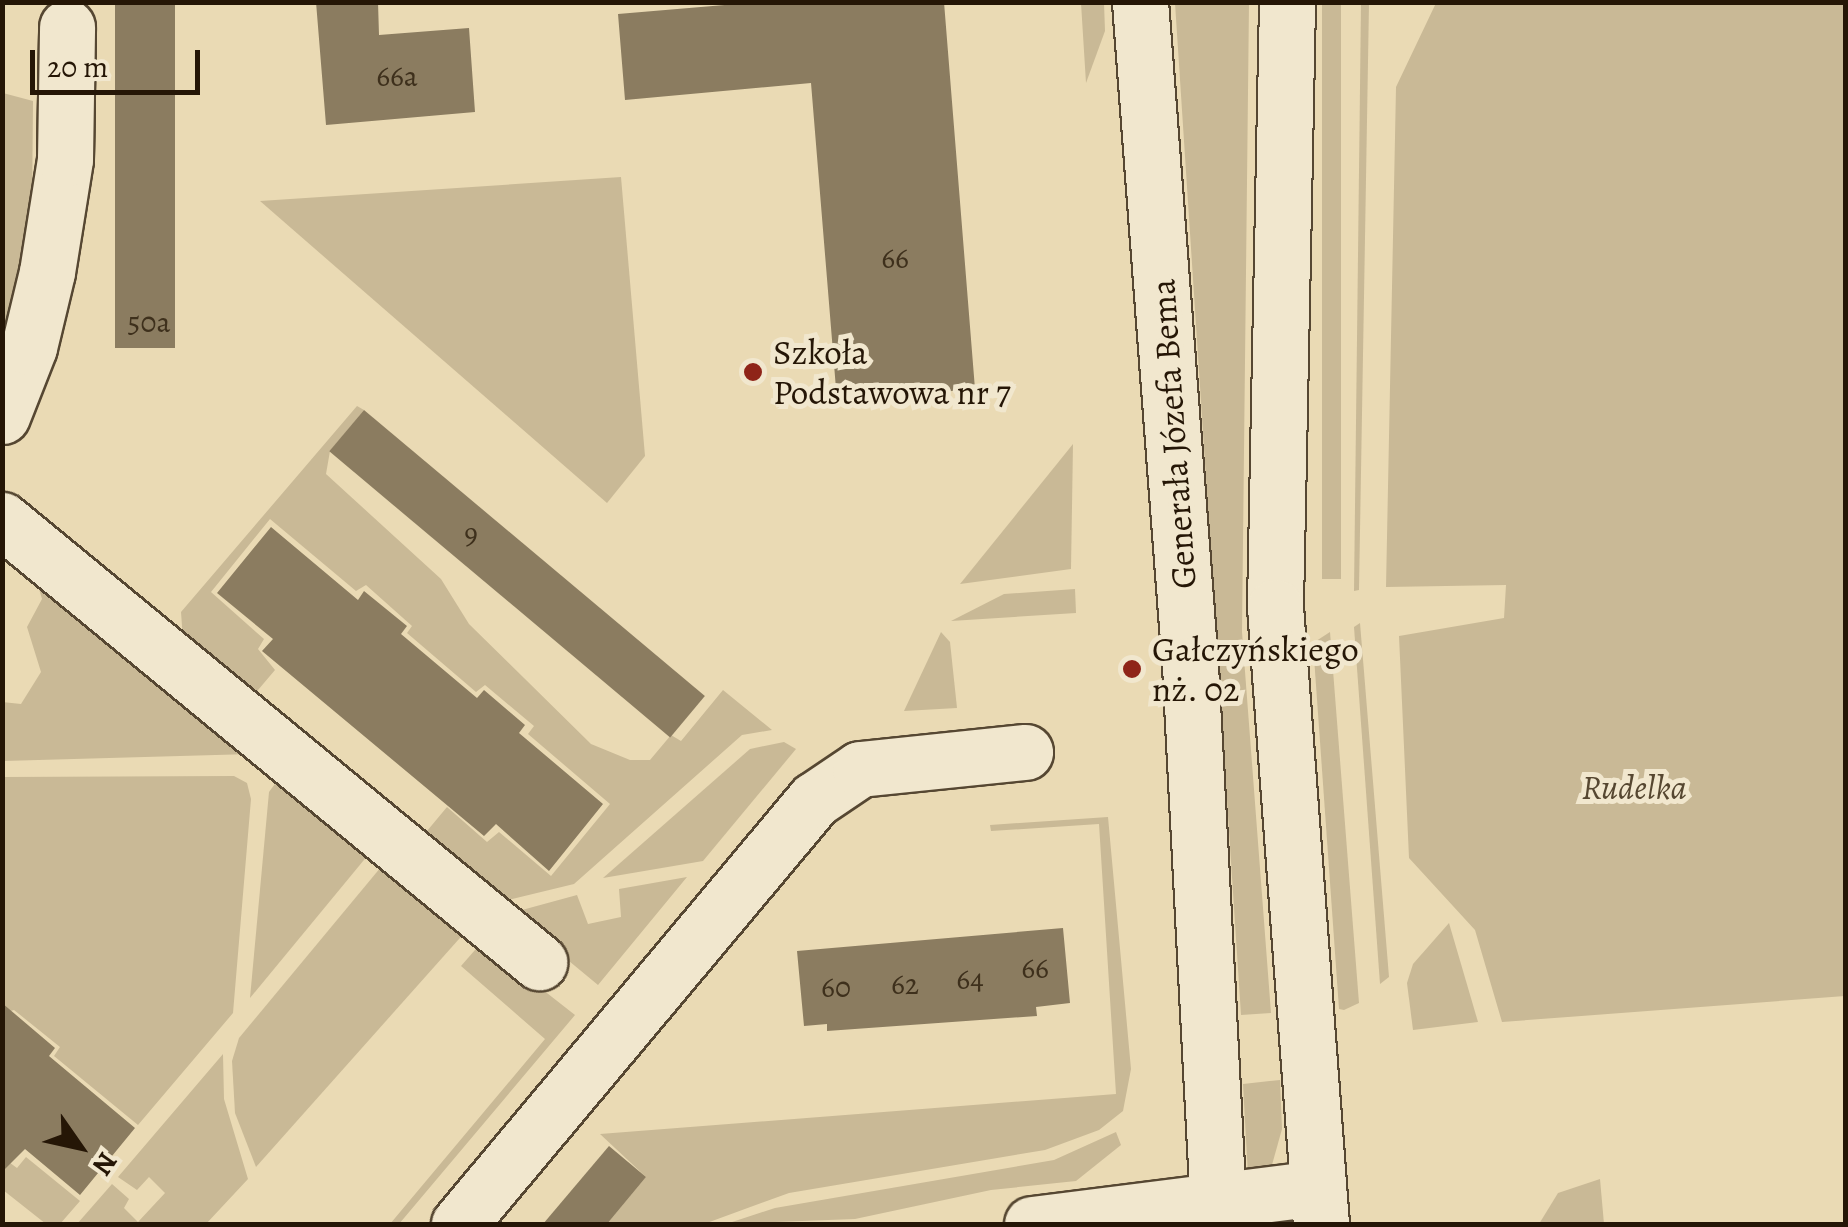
<!DOCTYPE html>
<html>
<head>
<meta charset="utf-8">
<style>
  body { margin:0 }
  #map { position:relative; width:1848px; height:1227px; overflow:hidden; background:#eadab4; font-family:Alegreya,serif }
  div>[style] { position:absolute }
  .green>* { inset:0; background:#c9b996; transform-origin:0 0 }
  .building>* { inset:0; background:#8b7c60; transform-origin:0 0 }
  .roads { filter:drop-shadow(2px 0 #564732) drop-shadow(-2px 0 #564732) drop-shadow(0 2px #564732) drop-shadow(0 -2px #564732) }
  .street>* { height:55px; margin:-27.5px; padding:0 27.5px; transform-origin:27.5px; border-radius:27.5px; background:#f1e7ce }
  .secondary>* { height:55px; margin:-27.5px; padding:0 27.5px; transform-origin:27.5px; border-radius:27.5px; background:#f1e7ce }
  .dots>* { width:28px; height:28px; translate:-50% -50%; box-sizing:border-box; border:5px solid #f1e7ce; border-radius:50% }
  span { translate:-50% -50%; white-space:nowrap; text-align:center; line-height:1.15; -webkit-text-stroke:10px #f1e7ce; paint-order:stroke }
  .number-label { font-size:30px; color:#3e301c }
  .number-label span { -webkit-text-stroke-width:0 }
  .poi-label { font-size:35px; color:#251606 }
  .left { translate:0 -50%; text-align:left }
  .street-label { font-size:35px; color:#251606 }
  .park-label { font-size:35px; color:#564731; font-style:italic }
  .frame { position:absolute; inset:0; border:5px solid #251606; pointer-events:none }
  .north { position:absolute; left:30px; top:1097px; width:100px; height:100px; -webkit-text-stroke:8px #f1e7ce; paint-order:stroke; rotate:124deg; font-size:28px; font-weight:700; line-height:40px; text-align:center; color:#251606 }
  .north::after { content:''; display:block; margin:auto; width:35px; height:45px; background:#251606; clip-path:polygon(50% 0,100% 100%,50% 72%,0 100%) }
  .scale { position:absolute; left:30px; top:50px; width:170px; height:45px; box-sizing:border-box; border:5px solid #251606; border-top:0; padding-left:12px; font-size:30px; line-height:35px; white-space:nowrap; color:#251606; -webkit-text-stroke:8px #f1e7ce; paint-order:stroke }
</style>
</head>
<body>
<div id="map">
  <div class="green">
    <i style="clip-path:polygon(1081px 3px,1104px 3px,1105px 31px,1086px 83px)"></i>
    <i style="clip-path:polygon(1175px 3px,1249px 3px,1242px 632px,1271px 1013px,1241px 1015px)"></i>
    <i style="left:1322px;top:3px;width:19px;height:576px"></i>
    <i style="clip-path:polygon(1369px 3px,1359px 590px,1354px 591px,1361px 3px)"></i>
    <i style="clip-path:polygon(1436px 3px,1845px 3px,1845px 996px,1502px 1022px,1475px 930px,1409px 858px,1399px 636px,1504px 618px,1506px 585px,1386px 587px,1396px 87px)"></i>
    <i style="clip-path:polygon(3px 93px,33px 101px,32px 209px,3px 364px)"></i>
    <i style="clip-path:polygon(621px 177px,645px 456px,607px 503px,260px 201px)"></i>
    <i style="clip-path:polygon(357px 406px,364px 410px,330px 451px,326px 474px,441px 579px,469px 624px,591px 744px,630px 760px,650px 760px,671px 735px,681px 741px,723px 690px,772px 730px,742px 735px,574px 884px,496px 903px,422px 837px,447px 807px,487px 842px,499px 832px,551px 876px,610px 804px,528px 734px,534px 726px,485px 685px,476px 692px,407px 633px,412px 626px,366px 585px,356px 591px,270px 519px,211px 592px,264px 639px,258px 649px,275px 670px,253px 696px,183px 640px,181px 612px)"></i>
    <i style="clip-path:polygon(1073px 444px,1071px 569px,960px 584px)"></i>
    <i style="clip-path:polygon(37px 582px,251px 754px,3px 761px,2px 702px,21px 704px,41px 672px,27px 627px,42px 599px)"></i>
    <i style="clip-path:polygon(1075px 589px,1076px 613px,951px 621px,1004px 594px)"></i>
    <i style="clip-path:polygon(1360px 623px,1389px 977px,1380px 984px,1354px 627px)"></i>
    <i style="clip-path:polygon(941px 632px,950px 642px,957px 708px,904px 711px)"></i>
    <i style="clip-path:polygon(1330px 632px,1359px 1003px,1344px 1010px,1339px 1009px,1313px 643px)"></i>
    <i style="clip-path:polygon(784px 742px,796px 749px,703px 861px,603px 878px,750px 749px)"></i>
    <i style="clip-path:polygon(234px 776px,247px 783px,251px 799px,233px 1013px,138px 1125px,54px 1056px,60px 1047px,14px 1010px,3px 1013px,2px 777px)"></i>
    <i style="clip-path:polygon(280px 777px,373px 849px,250px 998px,269px 792px)"></i>
    <i style="clip-path:polygon(1108px 817px,1131px 1069px,1123px 1111px,1099px 1130px,1045px 1150px,789px 1193px,704px 1224px,607px 1224px,646px 1177px,600px 1134px,1116px 1094px,1099px 824px,991px 831px,990px 825px)"></i>
    <i style="clip-path:polygon(386px 861px,467px 930px,256px 1167px,235px 1113px,232px 1061px,239px 1038px)"></i>
    <i style="clip-path:polygon(687px 877px,598px 985px,511px 913px,577px 895px,588px 924px,621px 917px,619px 889px)"></i>
    <i style="clip-path:polygon(1449px 923px,1478px 1022px,1413px 1030px,1407px 983px,1413px 964px)"></i>
    <i style="clip-path:polygon(482px 942px,575px 1015px,399px 1224px,390px 1224px,545px 1039px,461px 966px)"></i>
    <i style="clip-path:polygon(223px 1054px,224px 1099px,248px 1179px,206px 1224px,77px 1224px,112px 1184px,129px 1199px,124px 1208px,138px 1222px,165px 1193px,149px 1177px,137px 1190px,118px 1177px)"></i>
    <i style="clip-path:polygon(1280px 1080px,1282px 1129px,1270px 1172px,1248px 1176px,1243px 1084px)"></i>
    <i style="clip-path:polygon(1116px 1132px,1121px 1145px,1076px 1181px,991px 1190px,855px 1219px,726px 1224px,775px 1208px,1054px 1160px)"></i>
    <i style="clip-path:polygon(2px 1157px,17px 1168px,26px 1157px,80px 1201px,60px 1224px,46px 1224px,3px 1190px)"></i>
    <i style="clip-path:polygon(1600px 1179px,1604px 1224px,1539px 1224px,1558px 1193px)"></i>
  </div>
  <div class="building">
    <i style="left:115px;top:2px;width:60px;height:346px"></i>
    <i style="clip-path:polygon(316px 2px,378px 2px,379px 35px,469px 28px,475px 112px,326px 125px)"></i>
    <i style="clip-path:polygon(760px 2px,944px 2px,975px 389px,837px 401px,811px 83px,625px 100px,618px 14px)"></i>
    <i style="left:364px;top:410px;width:445px;height:54px;rotate:40deg"></i>
    <i style="clip-path:polygon(271px 527px,358px 600px,364px 591px,407px 626px,401px 634px,477px 698px,484px 690px,525px 725px,519px 733px,603px 804px,549px 871px,496px 824px,484px 836px,262px 651px,273px 639px,217px 593px)"></i>
    <i style="clip-path:polygon(1063px 928px,1070px 1003px,1036px 1007px,1037px 1016px,827px 1031px,827px 1024px,804px 1026px,797px 951px)"></i>
    <i style="clip-path:polygon(2px 1003px,55px 1048px,49px 1056px,135px 1128px,80px 1195px,25px 1149px,2px 1172px)"></i>
    <i style="clip-path:polygon(609px 1146px,646px 1177px,607px 1224px,543px 1224px)"></i>
  </div>
  <div class="roads">
    <div class="street">
      <i style="left:2px;top:416px;width:74px;rotate:-68.6deg"></i>
      <i style="left:29px;top:347px;width:77px;rotate:-76.5deg"></i>
      <i style="left:47px;top:272px;width:114px;rotate:-80.9deg"></i>
      <i style="left:65px;top:159px;width:132px;rotate:-89.1deg"></i>
      <i style="left:2px;top:520px;width:696px;rotate:39.46deg"></i>
      <i style="left:459px;top:1224px;width:553px;rotate:-50.06deg"></i>
      <i style="left:814px;top:800px;width:55px;rotate:-34deg"></i>
      <i style="left:860px;top:769px;width:166px;rotate:-5.9deg"></i>
      <i style="left:1032px;top:1224px;width:288px;rotate:-7.2deg"></i>
    </div>
    <div class="secondary">
      <i style="left:1140px;top:2px;width:665px;rotate:85.69deg"></i>
      <i style="left:1190px;top:665px;width:560px;rotate:87.03deg"></i>
      <i style="left:1287px;top:2px;width:605px;rotate:91.14deg"></i>
      <i style="left:1275px;top:607px;width:619px;rotate:85.74deg"></i>
    </div>
  </div>
  <div class="dots">
    <i style="left:753px;top:372px;background:#8f2418"></i>
    <i style="left:1132px;top:669px;background:#8f2418"></i>
  </div>
  <div class="number-label">
    <span style="left:397px;top:76px">66a</span>
    <span style="left:895px;top:258px">66</span>
    <span style="left:149px;top:322px">50a</span>
    <span style="left:471px;top:534px">9</span>
    <span style="left:1035px;top:968px">66</span>
    <span style="left:970px;top:979px">64</span>
    <span style="left:905px;top:984px">62</span>
    <span style="left:836px;top:987px">60</span>
  </div>
  <div class="poi-label">
    <span class="left" style="left:773px;top:372px">Szkoła<br>Podstawowa nr 7</span>
    <span class="left" style="left:1152px;top:669px">Gałczyńskiego<br>nż. 02</span>
  </div>
  <div class="street-label">
    <span style="left:1173px;top:434px;rotate:-94deg">Generała Józefa Bema</span>
  </div>
  <div class="park-label">
    <span style="left:1634px;top:787px">Rudelka</span>
  </div>
  <div class="frame"></div>
  <div class="north">N</div>
  <div class="scale">20 m</div>
</div>
</body>
</html>
